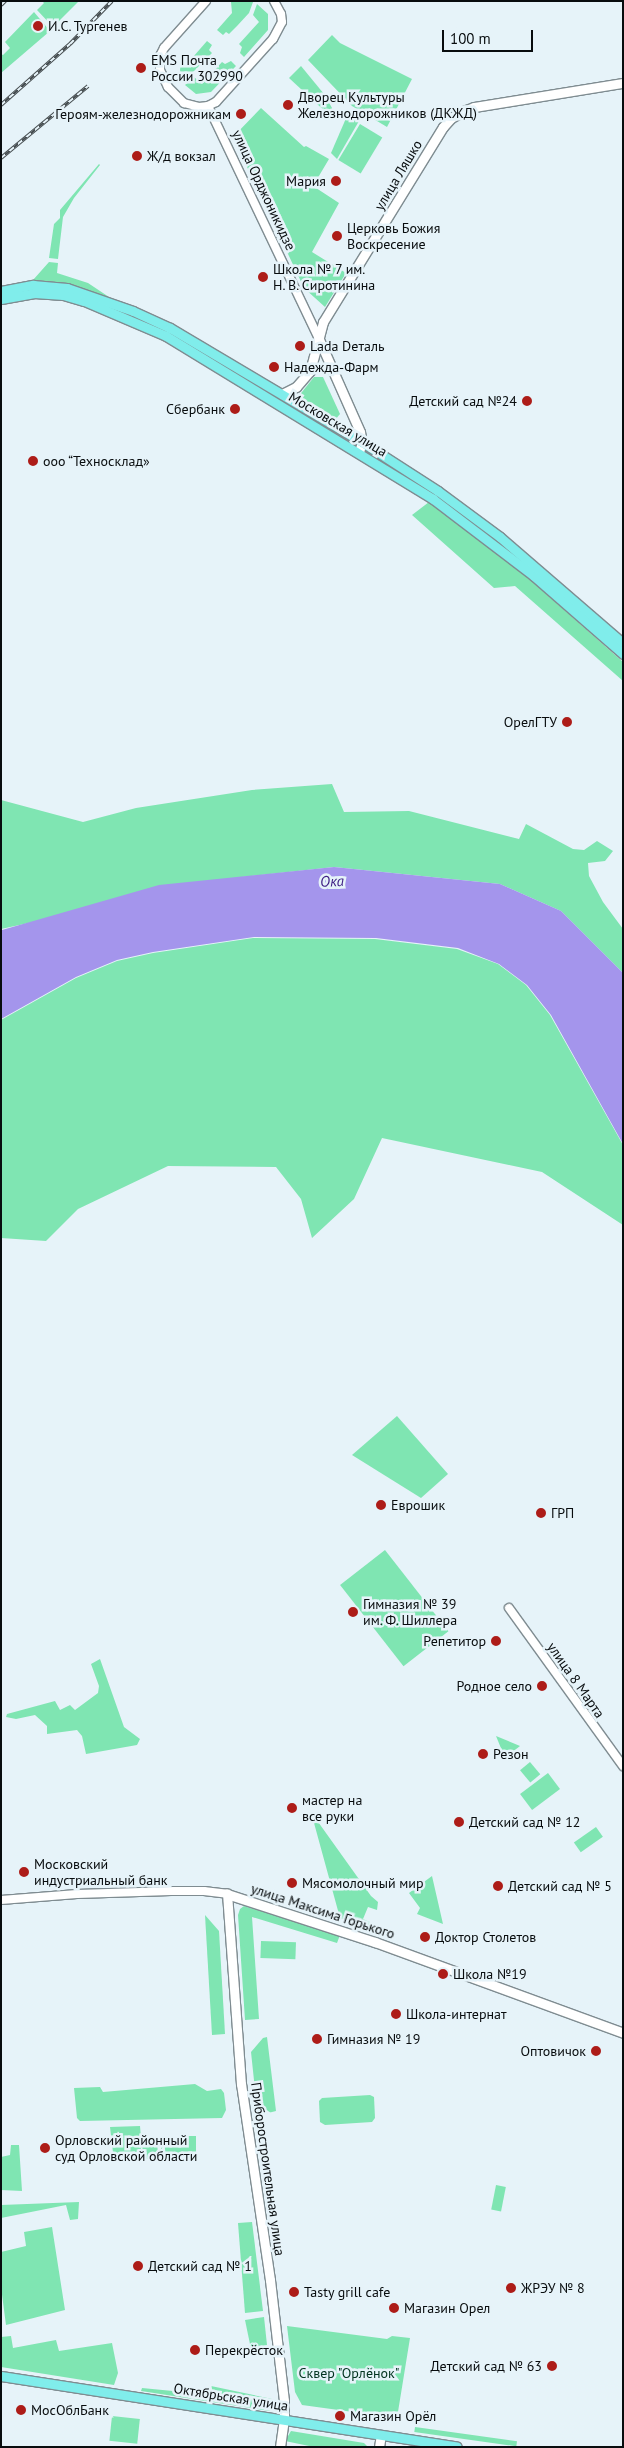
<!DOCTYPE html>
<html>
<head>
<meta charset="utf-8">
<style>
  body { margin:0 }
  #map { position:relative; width:624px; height:2448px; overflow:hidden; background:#e6f3f9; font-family:"PT Sans",sans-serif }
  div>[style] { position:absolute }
  .green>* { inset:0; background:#7fe5b2; transform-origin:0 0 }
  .water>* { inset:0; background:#a495ec }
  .roads { filter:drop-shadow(1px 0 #7f8c91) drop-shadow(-1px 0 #7f8c91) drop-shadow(0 1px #7f8c91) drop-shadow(0 -1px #7f8c91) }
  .tertiary>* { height:8px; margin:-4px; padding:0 4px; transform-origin:4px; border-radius:4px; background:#fff }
  .secondary>* { height:9px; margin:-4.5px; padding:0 4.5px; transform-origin:4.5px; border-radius:4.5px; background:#fff }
  .primary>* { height:9px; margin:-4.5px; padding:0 4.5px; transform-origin:4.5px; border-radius:4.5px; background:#80edeb }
  .rail>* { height:4px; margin-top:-2px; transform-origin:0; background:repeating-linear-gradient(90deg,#e6f3f9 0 5.5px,#454c4f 0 11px); box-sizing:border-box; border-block:1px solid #454c4f }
  .dots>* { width:14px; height:14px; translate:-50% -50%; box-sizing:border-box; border:2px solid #e6f3f9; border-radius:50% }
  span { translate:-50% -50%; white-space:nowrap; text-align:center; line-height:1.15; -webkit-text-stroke:5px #e6f3f9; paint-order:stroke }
  .poi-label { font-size:14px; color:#080c0e }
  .left { translate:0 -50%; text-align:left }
  .right { translate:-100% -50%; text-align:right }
  .street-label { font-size:14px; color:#080c0e }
  .park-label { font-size:14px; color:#02331f }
  .water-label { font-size:15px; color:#402185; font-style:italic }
  .frame { position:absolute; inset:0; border:2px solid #080c0e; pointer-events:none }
  .scale { position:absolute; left:442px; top:30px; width:91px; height:22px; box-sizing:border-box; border:2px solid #080c0e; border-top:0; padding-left:6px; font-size:15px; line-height:18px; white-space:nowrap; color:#080c0e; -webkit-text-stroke:4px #e6f3f9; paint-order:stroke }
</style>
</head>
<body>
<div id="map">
  <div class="green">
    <i style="clip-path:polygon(42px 1px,79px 1px,53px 27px,37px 10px,44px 3px)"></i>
    <i style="clip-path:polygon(235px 1px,253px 2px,249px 13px,237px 26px,229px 34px,226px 32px,223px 35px,217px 30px,232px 13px,231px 2px)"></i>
    <i style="clip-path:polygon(257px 4px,268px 14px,268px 30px,244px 57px,240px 53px,242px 47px,239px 44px,259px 22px,253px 15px)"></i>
    <i style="clip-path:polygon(34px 12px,50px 31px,1px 73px,1px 54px,3px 55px,10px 48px,5px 42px)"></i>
    <i style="clip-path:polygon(332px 35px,340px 43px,412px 79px,387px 127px,352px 106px,308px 60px)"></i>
    <i style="clip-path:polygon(207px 41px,212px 45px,209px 50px,212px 53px,183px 82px,180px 70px,182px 54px,193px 57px)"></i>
    <i style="clip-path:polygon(231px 61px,236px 66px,211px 92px,196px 94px,185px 85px,194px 77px,202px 84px,222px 62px,225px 64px)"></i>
    <i style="clip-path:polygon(301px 66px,324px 94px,332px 108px,329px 115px,289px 78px)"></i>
    <i style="clip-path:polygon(261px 108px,304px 147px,306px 146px,329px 159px,313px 186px,339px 203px,312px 252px,346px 273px,325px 307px,304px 288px,233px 137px)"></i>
    <i style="clip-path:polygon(347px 116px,359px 121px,337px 159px,331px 153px)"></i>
    <i style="left:360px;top:124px;width:26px;height:42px;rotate:31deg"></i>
    <i style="clip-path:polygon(99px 164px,100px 165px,74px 198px,63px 217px,58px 259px,49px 258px,54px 224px,60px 218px,60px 210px)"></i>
    <i style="clip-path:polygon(49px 262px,58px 263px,57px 273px,88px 283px,109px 297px,108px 299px,65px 283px,33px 280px)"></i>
    <i style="clip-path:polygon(314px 377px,323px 377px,340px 414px,335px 420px,298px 397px)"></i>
    <i style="clip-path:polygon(429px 502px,527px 577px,623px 662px,623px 681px,515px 586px,494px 588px,412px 515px)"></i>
    <i style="clip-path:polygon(332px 784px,344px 812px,409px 811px,519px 839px,526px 824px,573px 849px,584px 850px,597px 841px,613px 851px,605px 861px,588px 863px,589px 876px,603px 902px,623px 929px,623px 973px,561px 911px,500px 884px,334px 867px,242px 877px,1px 929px,1px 800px,83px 822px,136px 808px,252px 790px)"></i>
    <i style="clip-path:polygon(253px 938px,375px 939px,457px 949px,498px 964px,526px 985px,550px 1015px,623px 1145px,623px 1225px,542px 1172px,382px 1138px,354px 1199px,312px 1238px,301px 1199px,276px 1167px,168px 1166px,78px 1209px,46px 1241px,1px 1238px,1px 1020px,76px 978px,117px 961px,153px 953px)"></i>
    <i style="clip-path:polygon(397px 1416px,448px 1474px,421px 1498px,352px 1455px)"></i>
    <i style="left:385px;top:1550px;width:103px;height:57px;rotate:52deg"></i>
    <i style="clip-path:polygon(100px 1659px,124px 1727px,140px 1739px,137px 1745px,86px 1754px,82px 1736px,77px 1730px,47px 1734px,47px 1726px,35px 1715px,16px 1719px,6px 1717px,7px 1714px,55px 1701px,60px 1710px,70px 1705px,75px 1710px,98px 1693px,99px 1686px,91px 1664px)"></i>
    <i style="clip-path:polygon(496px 1736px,520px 1746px,505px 1758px)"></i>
    <i style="left:530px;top:1762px;width:16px;height:13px;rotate:50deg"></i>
    <i style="left:548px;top:1773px;width:20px;height:35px;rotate:53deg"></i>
    <i style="clip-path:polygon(311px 1812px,371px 1896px,378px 1902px,377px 1910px,368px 1907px,363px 1919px,370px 1922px,368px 1928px,340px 1918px)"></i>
    <i style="left:596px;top:1827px;width:12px;height:27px;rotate:55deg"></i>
    <i style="clip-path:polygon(432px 1876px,443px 1924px,417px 1914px,420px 1908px,409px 1893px)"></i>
    <i style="clip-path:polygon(244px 1906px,340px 1935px,337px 1943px,252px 1917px,259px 2019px,245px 2020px,238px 1915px,240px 1909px)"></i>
    <i style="clip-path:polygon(205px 1915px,219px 1931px,225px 2034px,212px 2035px)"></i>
    <i style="left:261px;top:1941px;width:35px;height:17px;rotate:2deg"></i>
    <i style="clip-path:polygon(267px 2037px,276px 2111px,264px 2114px,266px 2136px,260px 2137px,251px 2052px,263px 2038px)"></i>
    <i style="clip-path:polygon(195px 2084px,207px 2091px,221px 2089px,224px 2093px,226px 2110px,222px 2118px,80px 2121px,77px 2118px,74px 2088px,100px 2087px,103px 2092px)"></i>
    <i style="clip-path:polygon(370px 2095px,374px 2097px,375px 2118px,372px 2122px,325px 2125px,320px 2122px,319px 2101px,322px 2098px)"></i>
    <i style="clip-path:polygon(140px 2126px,141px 2138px,157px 2138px,158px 2158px,114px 2161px,110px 2127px)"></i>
    <i style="left:196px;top:2136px;width:18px;height:35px;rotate:90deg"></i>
    <i style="clip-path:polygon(11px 2145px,19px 2145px,22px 2191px,1px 2190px,1px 2157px,10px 2155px)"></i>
    <i style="left:496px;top:2185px;width:10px;height:25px;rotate:11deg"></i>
    <i style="clip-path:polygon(79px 2202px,78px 2219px,70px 2220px,66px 2205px,1px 2218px,1px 2205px)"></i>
    <i style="clip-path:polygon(252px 2222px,263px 2311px,245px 2313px,238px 2223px)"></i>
    <i style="clip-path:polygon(52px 2227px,65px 2310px,6px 2325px,1px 2287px,1px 2252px,26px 2246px,24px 2232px)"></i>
    <i style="clip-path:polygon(264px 2317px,267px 2345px,251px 2349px,245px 2320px)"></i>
    <i style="clip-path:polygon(287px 2326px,387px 2339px,392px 2336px,410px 2338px,397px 2418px,302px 2405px,295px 2392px)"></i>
    <i style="clip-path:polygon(11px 2336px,13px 2348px,56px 2340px,59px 2351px,112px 2343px,118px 2373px,114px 2385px,1px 2367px,1px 2337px)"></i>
    <i style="clip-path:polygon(211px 2386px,272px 2399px,270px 2411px,141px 2391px,142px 2388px,214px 2395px)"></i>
    <i style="left:112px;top:2416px;width:28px;height:25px;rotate:6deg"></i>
    <i style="left:415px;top:2427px;width:103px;height:5px;rotate:8deg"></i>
    <i style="clip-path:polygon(291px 2431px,364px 2443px,368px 2447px,314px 2447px,285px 2441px)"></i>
  </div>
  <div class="water">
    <i style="clip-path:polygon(334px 867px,500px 884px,561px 911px,623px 973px,623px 1144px,551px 1015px,527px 985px,499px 964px,458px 948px,376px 938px,254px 937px,153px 952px,117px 960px,76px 977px,1px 1019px,2px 930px,159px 885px)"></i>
  </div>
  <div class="roads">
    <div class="tertiary">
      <i style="left:206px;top:1px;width:63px;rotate:131.8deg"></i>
      <i style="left:164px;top:48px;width:9px;rotate:117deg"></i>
      <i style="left:160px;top:56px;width:14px;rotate:90deg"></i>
      <i style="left:160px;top:70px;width:19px;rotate:65deg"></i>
      <i style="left:168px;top:87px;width:23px;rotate:45deg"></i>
      <i style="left:184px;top:103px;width:16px;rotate:15deg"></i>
      <i style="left:199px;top:107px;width:9px;rotate:-6deg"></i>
      <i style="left:208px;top:106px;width:9px;rotate:-27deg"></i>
      <i style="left:216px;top:102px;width:85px;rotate:-47.9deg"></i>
      <i style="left:273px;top:39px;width:19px;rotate:-62deg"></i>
      <i style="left:282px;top:22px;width:8px;rotate:-97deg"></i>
      <i style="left:281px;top:14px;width:15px;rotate:-118deg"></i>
      <i style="left:208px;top:106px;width:256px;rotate:64.5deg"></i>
      <i style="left:509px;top:1608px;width:195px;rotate:54.2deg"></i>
      <i style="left:1px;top:1900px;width:76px;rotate:-4.5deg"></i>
      <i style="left:77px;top:1894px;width:94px;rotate:-1.8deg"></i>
      <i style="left:171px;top:1891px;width:33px"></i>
      <i style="left:204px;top:1891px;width:23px;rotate:7deg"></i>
    </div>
    <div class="secondary">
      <i style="left:318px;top:337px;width:104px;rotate:66.1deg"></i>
      <i style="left:360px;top:432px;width:10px;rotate:79deg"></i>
      <i style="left:362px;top:442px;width:10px;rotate:107deg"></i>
      <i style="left:282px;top:394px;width:16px;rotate:-27deg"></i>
      <i style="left:296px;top:387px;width:21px;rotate:-49deg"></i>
      <i style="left:310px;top:371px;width:51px;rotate:-75.1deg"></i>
      <i style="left:323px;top:322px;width:229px;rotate:-58.4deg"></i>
      <i style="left:443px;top:127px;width:12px;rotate:-48deg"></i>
      <i style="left:451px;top:118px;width:14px;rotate:-30deg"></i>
      <i style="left:463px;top:111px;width:12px;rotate:-20deg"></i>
      <i style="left:474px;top:107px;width:151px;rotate:-9.2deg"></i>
      <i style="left:280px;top:2447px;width:28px;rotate:-82deg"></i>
      <i style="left:284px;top:2419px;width:18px;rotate:-90deg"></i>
      <i style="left:284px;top:2401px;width:122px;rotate:-96.6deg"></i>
      <i style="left:270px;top:2280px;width:198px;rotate:-98.4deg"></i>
      <i style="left:241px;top:2084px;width:191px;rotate:-94.2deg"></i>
      <i style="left:227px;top:1894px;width:156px;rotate:18deg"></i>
      <i style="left:375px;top:1942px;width:264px;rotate:20.1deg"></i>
      <i style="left:379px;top:2447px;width:12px;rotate:-81deg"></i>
    </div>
    <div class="primary">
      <i style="left:1px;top:291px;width:33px;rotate:-11deg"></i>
      <i style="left:33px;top:285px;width:34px;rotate:5deg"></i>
      <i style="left:67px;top:288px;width:70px;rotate:19.2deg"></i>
      <i style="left:133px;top:311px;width:41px;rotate:24.7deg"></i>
      <i style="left:170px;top:328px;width:223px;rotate:30.7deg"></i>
      <i style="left:362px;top:442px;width:90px;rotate:32.8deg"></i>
      <i style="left:438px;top:491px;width:77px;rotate:36.6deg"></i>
      <i style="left:500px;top:537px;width:162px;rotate:40.8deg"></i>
      <i style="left:1px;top:299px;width:34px;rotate:-10deg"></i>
      <i style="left:34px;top:293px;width:29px;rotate:4deg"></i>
      <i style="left:63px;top:295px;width:22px;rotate:16deg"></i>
      <i style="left:84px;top:301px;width:89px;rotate:23.1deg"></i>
      <i style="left:166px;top:336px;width:313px;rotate:31.4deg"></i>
      <i style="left:433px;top:499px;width:127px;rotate:37.3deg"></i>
      <i style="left:534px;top:576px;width:118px;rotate:41.2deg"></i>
      <i style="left:1px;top:2376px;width:461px;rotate:8.8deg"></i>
    </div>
  </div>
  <div class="rail">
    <i style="left:1px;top:5px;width:6px;rotate:-45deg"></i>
    <i style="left:1px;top:105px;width:92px;rotate:-41.5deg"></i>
    <i style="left:70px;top:44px;width:60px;rotate:-45.7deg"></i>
    <i style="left:1px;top:158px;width:113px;rotate:-39.6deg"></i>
  </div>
  <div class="dots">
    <i style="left:38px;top:26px;background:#ad1c18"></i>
    <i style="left:141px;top:68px;background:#ad1c18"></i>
    <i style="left:288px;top:105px;background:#ad1c18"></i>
    <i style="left:241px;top:114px;background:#ad1c18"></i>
    <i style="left:137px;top:156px;background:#ad1c18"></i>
    <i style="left:336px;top:181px;background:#ad1c18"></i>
    <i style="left:337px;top:236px;background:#ad1c18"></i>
    <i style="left:263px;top:277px;background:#ad1c18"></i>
    <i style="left:300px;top:346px;background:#ad1c18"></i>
    <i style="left:274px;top:367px;background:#ad1c18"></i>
    <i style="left:527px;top:401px;background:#ad1c18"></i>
    <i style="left:235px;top:409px;background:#ad1c18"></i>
    <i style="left:33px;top:461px;background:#ad1c18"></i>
    <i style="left:567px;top:722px;background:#ad1c18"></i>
    <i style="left:381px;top:1505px;background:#ad1c18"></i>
    <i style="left:541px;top:1513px;background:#ad1c18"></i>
    <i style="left:353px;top:1612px;background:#ad1c18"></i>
    <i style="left:496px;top:1641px;background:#ad1c18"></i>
    <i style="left:542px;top:1686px;background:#ad1c18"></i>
    <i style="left:483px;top:1754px;background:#ad1c18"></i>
    <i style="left:292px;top:1808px;background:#ad1c18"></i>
    <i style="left:459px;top:1822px;background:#ad1c18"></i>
    <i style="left:24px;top:1872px;background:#ad1c18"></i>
    <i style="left:292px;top:1883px;background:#ad1c18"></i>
    <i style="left:498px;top:1886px;background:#ad1c18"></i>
    <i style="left:425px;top:1937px;background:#ad1c18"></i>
    <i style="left:443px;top:1974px;background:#ad1c18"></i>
    <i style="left:396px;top:2014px;background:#ad1c18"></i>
    <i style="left:317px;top:2039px;background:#ad1c18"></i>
    <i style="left:596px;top:2051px;background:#ad1c18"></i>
    <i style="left:45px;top:2148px;background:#ad1c18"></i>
    <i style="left:138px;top:2266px;background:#ad1c18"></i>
    <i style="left:511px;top:2288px;background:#ad1c18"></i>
    <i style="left:294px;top:2292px;background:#ad1c18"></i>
    <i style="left:394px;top:2308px;background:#ad1c18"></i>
    <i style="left:195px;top:2350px;background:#ad1c18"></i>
    <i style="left:552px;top:2366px;background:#ad1c18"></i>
    <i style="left:21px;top:2410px;background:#ad1c18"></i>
    <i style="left:340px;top:2416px;background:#ad1c18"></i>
  </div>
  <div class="poi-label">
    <span class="left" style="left:48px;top:26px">И.С. Тургенев</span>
    <span class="left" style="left:151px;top:68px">EMS Почта<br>России 302990</span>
    <span class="left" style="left:298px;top:105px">Дворец Культуры<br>Железнодорожников (ДКЖД)</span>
    <span class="right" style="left:231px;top:114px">Героям-железнодорожникам</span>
    <span class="left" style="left:147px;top:156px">Ж/д вокзал</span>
    <span class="right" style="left:326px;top:181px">Мария</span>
    <span class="left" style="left:347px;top:236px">Церковь Божия<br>Воскресение</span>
    <span class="left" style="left:273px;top:277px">Школа № 7 им.<br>Н. В. Сиротинина</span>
    <span class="left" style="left:310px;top:346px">Lada Dеталь</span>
    <span class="left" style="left:284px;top:367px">Надежда-Фарм</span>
    <span class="right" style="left:517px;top:401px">Детский сад №24</span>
    <span class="right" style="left:225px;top:409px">Сбербанк</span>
    <span class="left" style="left:43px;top:461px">ооо “Техносклад»</span>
    <span class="right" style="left:557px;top:722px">ОрелГТУ</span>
    <span class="left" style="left:391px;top:1505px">Еврошик</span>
    <span class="left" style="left:551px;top:1513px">ГРП</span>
    <span class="left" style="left:363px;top:1612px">Гимназия № 39<br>им. Ф. Шиллера</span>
    <span class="right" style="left:486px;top:1641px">Репетитор</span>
    <span class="right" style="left:532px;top:1686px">Родное село</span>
    <span class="left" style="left:493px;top:1754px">Резон</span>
    <span class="left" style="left:302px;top:1808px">мастер на<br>все руки</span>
    <span class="left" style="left:469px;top:1822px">Детский сад № 12</span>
    <span class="left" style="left:34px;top:1872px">Московский<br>индустриальный банк</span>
    <span class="left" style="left:302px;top:1883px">Мясомолочный мир</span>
    <span class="left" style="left:508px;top:1886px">Детский сад № 5</span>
    <span class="left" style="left:435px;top:1937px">Доктор Столетов</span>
    <span class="left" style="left:453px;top:1974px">Школа №19</span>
    <span class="left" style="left:406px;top:2014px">Школа-интернат</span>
    <span class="left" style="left:327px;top:2039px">Гимназия № 19</span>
    <span class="right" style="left:586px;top:2051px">Оптовичок</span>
    <span class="left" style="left:55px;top:2148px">Орловский районный<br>суд Орловской области</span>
    <span class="left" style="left:148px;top:2266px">Детский сад № 1</span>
    <span class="left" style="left:521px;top:2288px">ЖРЭУ № 8</span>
    <span class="left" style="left:304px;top:2292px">Tasty grill cafe</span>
    <span class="left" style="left:404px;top:2308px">Магазин Орел</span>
    <span class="left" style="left:205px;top:2350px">Перекрёсток</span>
    <span class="right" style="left:542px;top:2366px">Детский сад № 63</span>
    <span class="left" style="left:31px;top:2410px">МосОблБанк</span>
    <span class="left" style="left:350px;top:2416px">Магазин Орёл</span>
  </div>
  <div class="street-label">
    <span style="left:398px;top:175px;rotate:-59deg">улица Ляшко</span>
    <span style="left:264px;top:190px;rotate:65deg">улица Орджоникидзе</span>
    <span style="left:338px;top:424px;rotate:31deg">Московская улица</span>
    <span style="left:576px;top:1680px;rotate:55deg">улица 8 Марта</span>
    <span style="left:323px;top:1911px;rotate:18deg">улица Максима Горького</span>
    <span style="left:268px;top:2169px;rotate:82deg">Приборостроительная улица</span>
    <span style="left:231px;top:2397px;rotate:9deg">Октябрьская улица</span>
  </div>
  <div class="park-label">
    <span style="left:349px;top:2373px">Сквер "Орлёнок"</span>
  </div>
  <div class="water-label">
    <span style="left:332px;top:881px;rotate:-2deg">Ока</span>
  </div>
  <div class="frame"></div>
  <div class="scale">100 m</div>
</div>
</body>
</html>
